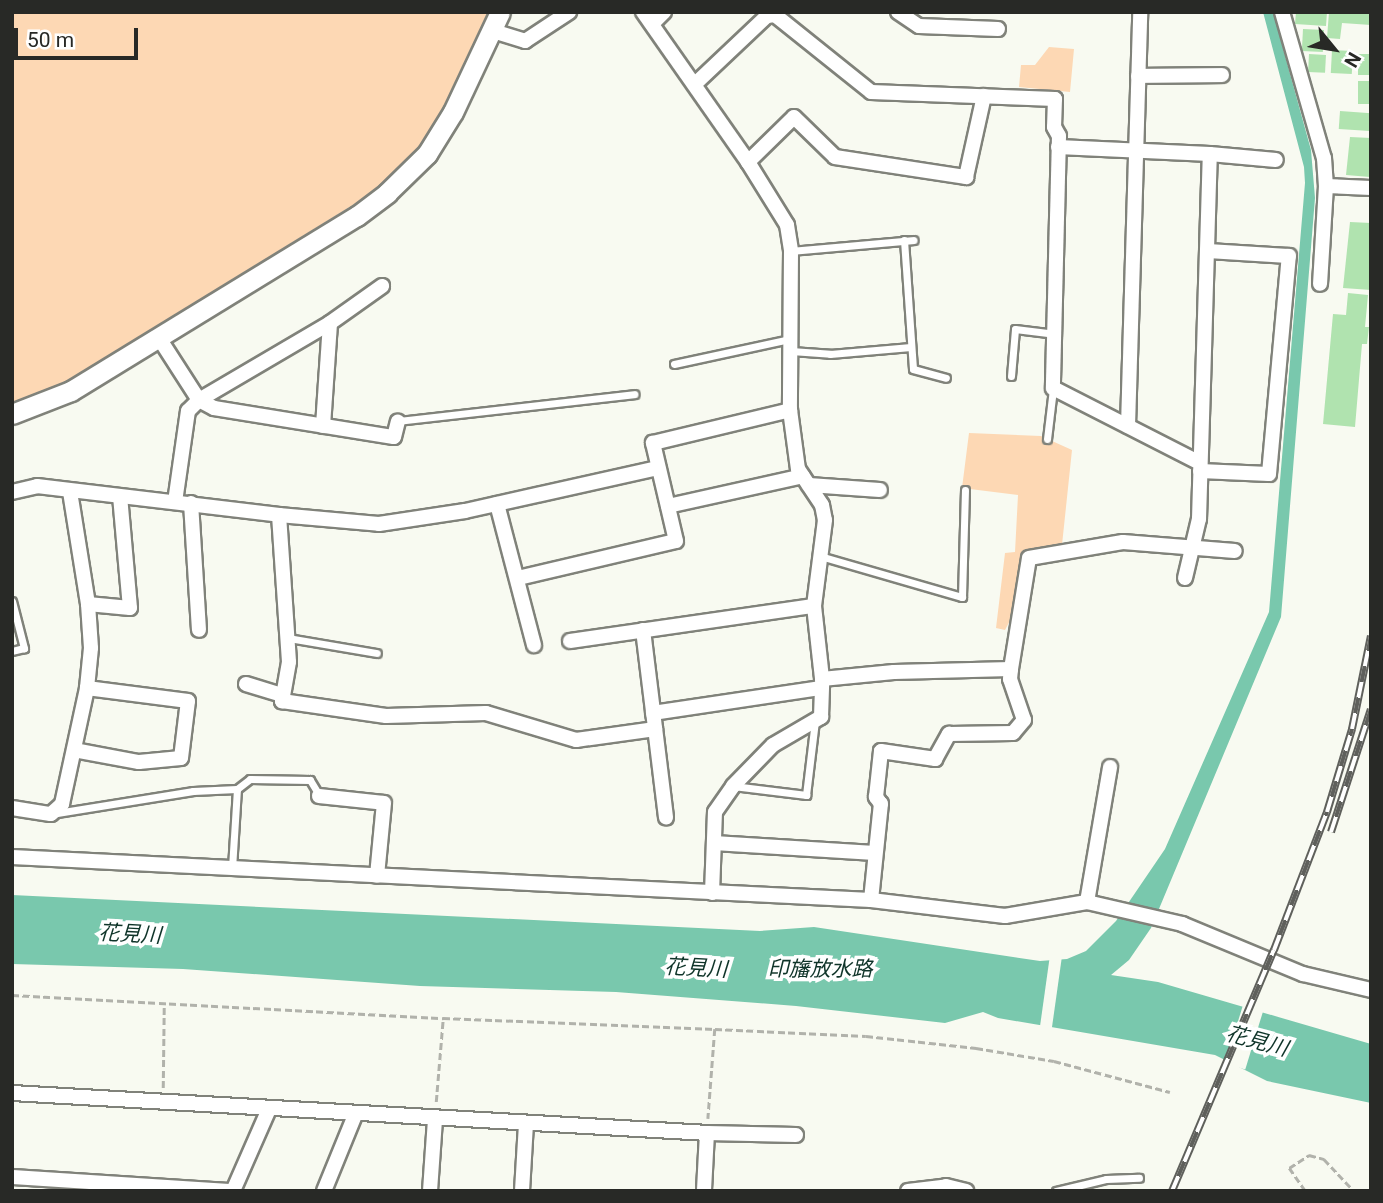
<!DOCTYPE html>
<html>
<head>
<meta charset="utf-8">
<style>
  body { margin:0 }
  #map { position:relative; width:1383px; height:1203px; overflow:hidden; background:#f8faf1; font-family:Roboto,"Noto Sans JP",sans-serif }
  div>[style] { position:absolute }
  .green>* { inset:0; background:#fdd8b4 }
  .water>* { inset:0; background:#79c8ad }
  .pier>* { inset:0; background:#f8faf1; transform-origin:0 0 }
  .building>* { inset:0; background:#b0e3af; transform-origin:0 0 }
  .path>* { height:2.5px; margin-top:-1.25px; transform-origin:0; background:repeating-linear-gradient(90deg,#b1b2ab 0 7px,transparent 0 10.5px) }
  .roads { filter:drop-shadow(2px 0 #80827a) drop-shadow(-2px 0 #80827a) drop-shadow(0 2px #80827a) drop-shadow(0 -2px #80827a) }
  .lane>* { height:7px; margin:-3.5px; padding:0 3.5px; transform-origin:3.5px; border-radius:3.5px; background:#fff }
  .street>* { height:14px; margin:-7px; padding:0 7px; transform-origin:7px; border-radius:7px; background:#fff }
  .secondary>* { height:19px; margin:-9.5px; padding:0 9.5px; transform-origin:9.5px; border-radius:9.5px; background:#fff }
  .rail>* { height:8px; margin-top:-4px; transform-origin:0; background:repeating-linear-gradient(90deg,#fff 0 16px,#5f605c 0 32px); box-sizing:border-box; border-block:2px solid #5f605c }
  span { translate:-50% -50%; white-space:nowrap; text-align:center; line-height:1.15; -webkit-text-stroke:7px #fff; paint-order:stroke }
  .water-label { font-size:21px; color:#0f3429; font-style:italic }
  .frame { position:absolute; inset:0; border:14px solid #282926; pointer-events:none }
  .north { position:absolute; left:1299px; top:14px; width:70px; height:70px; -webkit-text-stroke:5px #fff; paint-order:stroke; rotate:120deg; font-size:19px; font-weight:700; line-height:28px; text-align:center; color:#282926 }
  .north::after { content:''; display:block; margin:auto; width:24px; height:32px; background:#282926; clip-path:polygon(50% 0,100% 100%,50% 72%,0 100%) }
  .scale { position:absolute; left:14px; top:28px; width:124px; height:32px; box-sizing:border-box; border:4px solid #282926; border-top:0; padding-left:9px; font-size:21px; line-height:24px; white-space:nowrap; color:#282926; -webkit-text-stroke:5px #fff; paint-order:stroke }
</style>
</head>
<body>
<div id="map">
  <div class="green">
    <i style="clip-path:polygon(12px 12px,490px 12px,446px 105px,425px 141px,407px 162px,369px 195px,64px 384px,12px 404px)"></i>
    <i style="clip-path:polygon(1049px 47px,1074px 49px,1070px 92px,1019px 87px,1021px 65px,1035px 65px)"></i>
    <i style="clip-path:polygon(969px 433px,1041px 436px,1072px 450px,1062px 545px,1022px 554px,1014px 613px,1005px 630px,996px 628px,1005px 553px,1015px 552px,1018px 495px,962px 488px)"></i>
  </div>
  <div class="water">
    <i style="clip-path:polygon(1263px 12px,1273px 12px,1311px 150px,1315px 198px,1281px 617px,1151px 928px,1129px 960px,1111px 975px,1158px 982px,1371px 1044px,1371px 1103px,1267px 1081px,1215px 1055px,998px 1018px,983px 1012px,945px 1023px,796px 1006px,616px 992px,420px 986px,183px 969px,12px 964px,12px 895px,760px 931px,814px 927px,1040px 961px,1067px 959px,1086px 951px,1116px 921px,1165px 849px,1269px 612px,1305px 183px,1304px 167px)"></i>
  </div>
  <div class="pier">
    <i style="left:1062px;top:956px;width:76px;height:12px;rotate:98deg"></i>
    <i style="left:1243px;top:1005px;width:21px;height:61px;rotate:17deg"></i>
  </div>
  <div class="building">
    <i style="clip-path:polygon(1296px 12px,1327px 12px,1326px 26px,1295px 24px)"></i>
    <i style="clip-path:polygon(1329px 12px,1371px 12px,1371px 25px,1342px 23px,1340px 39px,1327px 38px)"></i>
    <i style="left:1303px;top:29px;width:21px;height:22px;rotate:3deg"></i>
    <i style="left:1332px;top:50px;width:21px;height:23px;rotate:3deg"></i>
    <i style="left:1309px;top:54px;width:17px;height:18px;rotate:3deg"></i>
    <i style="left:1358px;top:54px;width:13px;height:21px"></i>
    <i style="left:1358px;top:81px;width:13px;height:23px"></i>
    <i style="left:1340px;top:111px;width:31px;height:18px;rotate:4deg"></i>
    <i style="clip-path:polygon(1350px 137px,1371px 138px,1370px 177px,1346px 175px)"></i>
    <i style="clip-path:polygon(1350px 222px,1371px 223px,1371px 290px,1343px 288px)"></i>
    <i style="clip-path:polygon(1348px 293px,1368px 295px,1365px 327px,1369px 327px,1367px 344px,1362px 344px,1355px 427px,1323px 424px,1333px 314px,1346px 315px)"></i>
  </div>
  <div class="path">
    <i style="left:12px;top:995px;width:432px;rotate:3.1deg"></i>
    <i style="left:443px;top:1018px;width:272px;rotate:2.3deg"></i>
    <i style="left:715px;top:1029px;width:90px;rotate:94.4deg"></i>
    <i style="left:715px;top:1029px;width:151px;rotate:2.7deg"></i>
    <i style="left:866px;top:1036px;width:111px;rotate:6.2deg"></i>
    <i style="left:976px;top:1048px;width:79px;rotate:9.5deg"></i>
    <i style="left:1054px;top:1061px;width:120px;rotate:15deg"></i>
    <i style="left:163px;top:1088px;width:85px;rotate:-89.3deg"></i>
    <i style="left:436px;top:1102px;width:84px;rotate:-85.2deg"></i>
    <i style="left:1305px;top:1191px;width:28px;rotate:-125deg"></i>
    <i style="left:1289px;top:1168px;width:24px;rotate:-33deg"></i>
    <i style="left:1309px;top:1155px;width:16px;rotate:15deg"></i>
    <i style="left:1324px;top:1159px;width:44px;rotate:46.8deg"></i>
  </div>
  <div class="roads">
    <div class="lane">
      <i style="left:904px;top:240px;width:129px;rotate:86deg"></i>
      <i style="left:913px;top:369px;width:34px;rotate:15deg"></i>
      <i style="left:791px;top:251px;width:123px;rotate:-5.1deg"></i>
      <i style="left:791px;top:351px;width:39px;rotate:4deg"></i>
      <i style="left:830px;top:354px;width:81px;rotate:-4.9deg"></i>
      <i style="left:674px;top:364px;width:119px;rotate:-12.2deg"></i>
      <i style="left:1011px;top:376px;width:47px;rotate:-85.1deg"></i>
      <i style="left:1015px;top:329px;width:39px;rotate:7deg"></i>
      <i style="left:398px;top:421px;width:238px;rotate:-6.5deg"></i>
      <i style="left:1047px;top:439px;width:50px;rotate:-83.2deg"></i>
      <i style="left:820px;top:556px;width:148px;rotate:16.1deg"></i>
      <i style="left:962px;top:597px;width:107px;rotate:-88.4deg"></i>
      <i style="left:12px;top:601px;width:49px;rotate:75.7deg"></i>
      <i style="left:24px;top:648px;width:12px;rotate:166deg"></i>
      <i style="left:288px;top:638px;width:90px;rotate:9.6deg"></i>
      <i style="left:733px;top:786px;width:74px;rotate:7deg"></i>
      <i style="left:806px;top:795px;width:75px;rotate:-83.1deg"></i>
      <i style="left:57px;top:813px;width:138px;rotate:-9.2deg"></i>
      <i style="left:193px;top:791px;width:44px;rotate:-2.6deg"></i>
      <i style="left:237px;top:789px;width:16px;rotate:-38deg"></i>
      <i style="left:250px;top:779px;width:60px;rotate:1deg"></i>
      <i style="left:310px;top:780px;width:17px;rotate:59deg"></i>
      <i style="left:232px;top:868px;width:79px;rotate:-86.4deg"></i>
      <i style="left:1056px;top:1191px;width:51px;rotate:-13.5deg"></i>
      <i style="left:1106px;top:1179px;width:33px;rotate:-2deg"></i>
    </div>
    <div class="street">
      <i style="left:643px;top:12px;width:183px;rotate:55deg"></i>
      <i style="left:748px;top:162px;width:74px;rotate:58.2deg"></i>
      <i style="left:787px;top:225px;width:26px;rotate:81deg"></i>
      <i style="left:791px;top:251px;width:159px;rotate:90.4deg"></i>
      <i style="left:790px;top:410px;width:60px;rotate:82.3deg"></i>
      <i style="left:798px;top:469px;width:43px;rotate:56.3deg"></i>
      <i style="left:822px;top:505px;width:15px;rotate:79deg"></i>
      <i style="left:825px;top:520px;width:87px;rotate:97.3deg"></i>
      <i style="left:814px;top:606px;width:73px;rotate:83.7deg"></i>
      <i style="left:898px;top:12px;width:25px;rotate:34deg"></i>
      <i style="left:919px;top:26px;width:79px;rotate:2.2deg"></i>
      <i style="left:1282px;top:12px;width:152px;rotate:74deg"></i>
      <i style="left:1324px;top:158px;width:28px;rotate:86deg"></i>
      <i style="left:1326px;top:186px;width:98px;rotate:93.5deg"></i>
      <i style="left:652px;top:24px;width:17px;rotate:-45deg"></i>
      <i style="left:493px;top:31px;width:34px;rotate:17deg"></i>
      <i style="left:525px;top:41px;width:53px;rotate:-33.4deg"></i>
      <i style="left:1138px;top:76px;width:84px;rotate:-0.7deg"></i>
      <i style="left:695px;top:84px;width:99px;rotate:-43.4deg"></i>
      <i style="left:767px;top:16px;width:8px;rotate:-7deg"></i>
      <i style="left:775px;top:15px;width:123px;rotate:38.7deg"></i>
      <i style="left:871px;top:92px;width:184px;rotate:2.2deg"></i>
      <i style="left:1055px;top:99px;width:28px;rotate:92deg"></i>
      <i style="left:1054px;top:127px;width:10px;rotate:61deg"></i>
      <i style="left:1059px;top:136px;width:252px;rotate:91.4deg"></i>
      <i style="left:1053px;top:388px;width:165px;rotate:27deg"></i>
      <i style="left:1058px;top:147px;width:152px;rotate:2.6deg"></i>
      <i style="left:1210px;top:154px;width:66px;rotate:5.2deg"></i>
      <i style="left:748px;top:162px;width:64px;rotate:-44.4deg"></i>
      <i style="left:794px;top:117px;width:57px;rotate:44.3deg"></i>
      <i style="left:835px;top:157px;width:133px;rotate:8.7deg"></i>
      <i style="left:966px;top:177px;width:83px;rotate:-77.5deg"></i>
      <i style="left:1326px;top:186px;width:45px;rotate:2.5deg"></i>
      <i style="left:159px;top:338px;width:74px;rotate:57.2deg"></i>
      <i style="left:199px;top:400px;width:17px;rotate:28deg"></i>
      <i style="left:214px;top:408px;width:182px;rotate:9.2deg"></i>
      <i style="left:394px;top:437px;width:16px;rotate:-76deg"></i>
      <i style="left:323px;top:426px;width:103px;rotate:-86.1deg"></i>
      <i style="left:1128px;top:426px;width:414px;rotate:-88.3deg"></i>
      <i style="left:1200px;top:471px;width:69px;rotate:2.5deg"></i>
      <i style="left:1269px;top:474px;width:219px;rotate:-84.8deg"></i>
      <i style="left:1289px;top:256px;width:82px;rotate:-176.5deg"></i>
      <i style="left:809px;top:485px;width:71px;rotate:4deg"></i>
      <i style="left:12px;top:492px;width:26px;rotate:-13deg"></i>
      <i style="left:37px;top:486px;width:244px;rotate:6.8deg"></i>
      <i style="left:279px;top:515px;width:100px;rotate:5.1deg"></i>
      <i style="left:379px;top:524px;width:87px;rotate:-8.6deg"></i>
      <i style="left:465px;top:511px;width:198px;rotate:-12.6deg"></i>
      <i style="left:175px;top:502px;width:92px;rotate:-81.9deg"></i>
      <i style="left:188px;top:411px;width:16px;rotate:-45deg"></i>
      <i style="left:199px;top:400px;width:152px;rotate:-30.4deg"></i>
      <i style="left:330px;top:323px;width:64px;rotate:-35.4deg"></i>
      <i style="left:191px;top:503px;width:127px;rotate:86.4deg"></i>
      <i style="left:497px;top:504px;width:146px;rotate:75.3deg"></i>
      <i style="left:668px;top:506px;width:138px;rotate:-12.5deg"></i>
      <i style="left:279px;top:515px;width:147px;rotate:86.1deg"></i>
      <i style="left:289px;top:662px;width:40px;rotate:100deg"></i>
      <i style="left:282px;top:701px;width:105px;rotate:8.2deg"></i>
      <i style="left:386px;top:716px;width:100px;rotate:-1.7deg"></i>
      <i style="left:486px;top:713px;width:94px;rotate:16.7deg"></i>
      <i style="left:576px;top:740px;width:80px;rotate:-7.9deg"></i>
      <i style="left:518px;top:578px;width:162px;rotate:-13.2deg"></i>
      <i style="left:676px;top:541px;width:101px;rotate:-103.2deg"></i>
      <i style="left:653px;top:443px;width:141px;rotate:-13.5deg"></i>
      <i style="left:1185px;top:578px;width:61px;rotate:-76.7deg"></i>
      <i style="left:1199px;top:519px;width:365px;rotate:-88.3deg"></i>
      <i style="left:88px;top:604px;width:42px;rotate:5.4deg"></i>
      <i style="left:130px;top:608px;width:112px;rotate:-95.1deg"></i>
      <i style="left:643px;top:630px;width:189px;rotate:83deg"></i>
      <i style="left:570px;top:641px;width:246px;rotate:-8.2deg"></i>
      <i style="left:246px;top:684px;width:38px;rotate:17deg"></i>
      <i style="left:653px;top:713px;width:170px;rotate:-8.5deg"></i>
      <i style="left:74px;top:750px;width:66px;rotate:10.5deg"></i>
      <i style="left:139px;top:762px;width:42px;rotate:-5.4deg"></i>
      <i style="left:181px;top:758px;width:57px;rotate:-83deg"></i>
      <i style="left:188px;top:701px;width:102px;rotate:-172.7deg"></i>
      <i style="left:319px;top:796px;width:65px;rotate:6.1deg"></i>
      <i style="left:384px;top:803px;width:73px;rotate:95.5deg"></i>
      <i style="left:12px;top:808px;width:39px;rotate:9deg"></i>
      <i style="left:51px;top:814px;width:15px;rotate:-42deg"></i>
      <i style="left:62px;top:804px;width:119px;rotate:-77.8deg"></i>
      <i style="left:87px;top:688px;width:40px;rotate:-84.3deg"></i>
      <i style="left:91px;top:648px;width:44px;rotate:-93.9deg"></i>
      <i style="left:88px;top:604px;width:114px;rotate:-99.1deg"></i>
      <i style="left:714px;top:843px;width:161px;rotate:3.6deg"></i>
      <i style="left:12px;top:857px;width:860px;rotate:2.87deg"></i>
      <i style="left:871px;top:900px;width:135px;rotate:6.8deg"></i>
      <i style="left:1005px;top:916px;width:83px;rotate:-9.7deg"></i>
      <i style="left:1087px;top:902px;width:98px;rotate:13deg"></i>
      <i style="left:1182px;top:924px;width:131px;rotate:22.5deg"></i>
      <i style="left:1303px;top:974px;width:70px;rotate:13.2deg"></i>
      <i style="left:712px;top:893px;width:81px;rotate:-87.9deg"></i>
      <i style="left:715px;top:812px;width:32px;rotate:-55deg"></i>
      <i style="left:733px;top:786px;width:57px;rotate:-45.7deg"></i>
      <i style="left:773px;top:745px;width:56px;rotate:-30.3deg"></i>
      <i style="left:821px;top:717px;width:38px;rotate:-88deg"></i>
      <i style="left:822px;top:679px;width:72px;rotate:-5.6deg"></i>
      <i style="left:894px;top:672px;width:117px;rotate:-1.5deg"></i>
      <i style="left:1011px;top:669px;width:112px;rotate:-80.8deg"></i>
      <i style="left:1029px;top:558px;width:95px;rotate:-9.7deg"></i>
      <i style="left:1123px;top:542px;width:112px;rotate:4.6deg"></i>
      <i style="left:871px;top:900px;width:97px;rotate:-84.1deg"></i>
      <i style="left:881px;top:804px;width:9px;rotate:-126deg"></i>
      <i style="left:876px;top:797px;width:46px;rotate:-83.8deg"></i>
      <i style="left:881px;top:751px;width:55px;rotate:8.4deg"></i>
      <i style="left:935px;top:759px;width:29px;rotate:-61deg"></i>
      <i style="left:949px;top:734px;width:64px;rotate:-0.9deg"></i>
      <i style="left:1013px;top:733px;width:17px;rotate:-50deg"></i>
      <i style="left:1024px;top:720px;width:43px;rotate:-108.9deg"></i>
      <i style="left:1010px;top:679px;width:10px;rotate:-84deg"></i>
      <i style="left:1087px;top:902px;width:137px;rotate:-80.3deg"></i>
      <i style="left:12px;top:1093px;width:696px;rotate:3.29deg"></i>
      <i style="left:707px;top:1133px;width:58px;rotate:93deg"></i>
      <i style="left:707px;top:1133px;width:89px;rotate:1.3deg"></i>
      <i style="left:12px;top:1177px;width:218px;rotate:3.7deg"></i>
      <i style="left:233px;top:1191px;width:90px;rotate:-66.3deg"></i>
      <i style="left:324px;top:1191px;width:82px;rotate:-67.8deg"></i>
      <i style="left:430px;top:1191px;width:71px;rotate:-86deg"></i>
      <i style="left:522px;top:1191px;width:67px;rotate:-86.6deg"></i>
      <i style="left:908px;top:1191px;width:38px;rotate:-7deg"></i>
      <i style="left:946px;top:1186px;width:21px;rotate:14deg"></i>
    </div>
    <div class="secondary">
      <i style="left:12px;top:414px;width:63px;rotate:-21.3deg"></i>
      <i style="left:71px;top:391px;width:335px;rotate:-31.5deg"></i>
      <i style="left:357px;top:216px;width:38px;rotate:-37deg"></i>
      <i style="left:387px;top:193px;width:56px;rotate:-44.3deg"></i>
      <i style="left:427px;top:154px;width:49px;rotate:-58.2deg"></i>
      <i style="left:453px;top:112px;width:110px;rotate:-64.8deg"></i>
    </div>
  </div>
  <div class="rail">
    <i style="left:1331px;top:832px;width:129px;rotate:-72deg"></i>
    <i style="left:1172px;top:1191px;width:262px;rotate:-67.1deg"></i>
    <i style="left:1274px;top:950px;width:148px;rotate:-69deg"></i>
    <i style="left:1327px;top:812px;width:87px;rotate:-73.2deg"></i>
    <i style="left:1352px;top:729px;width:95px;rotate:-78.5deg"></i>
  </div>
  <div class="water-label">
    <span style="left:130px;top:934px;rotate:3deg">花見川</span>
    <span style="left:696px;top:968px;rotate:3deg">花見川</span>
    <span style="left:820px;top:969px">印旛放水路</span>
    <span style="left:1257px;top:1041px;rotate:15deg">花見川</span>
  </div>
  <div class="frame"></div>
  <div class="north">N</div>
  <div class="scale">50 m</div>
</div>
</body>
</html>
